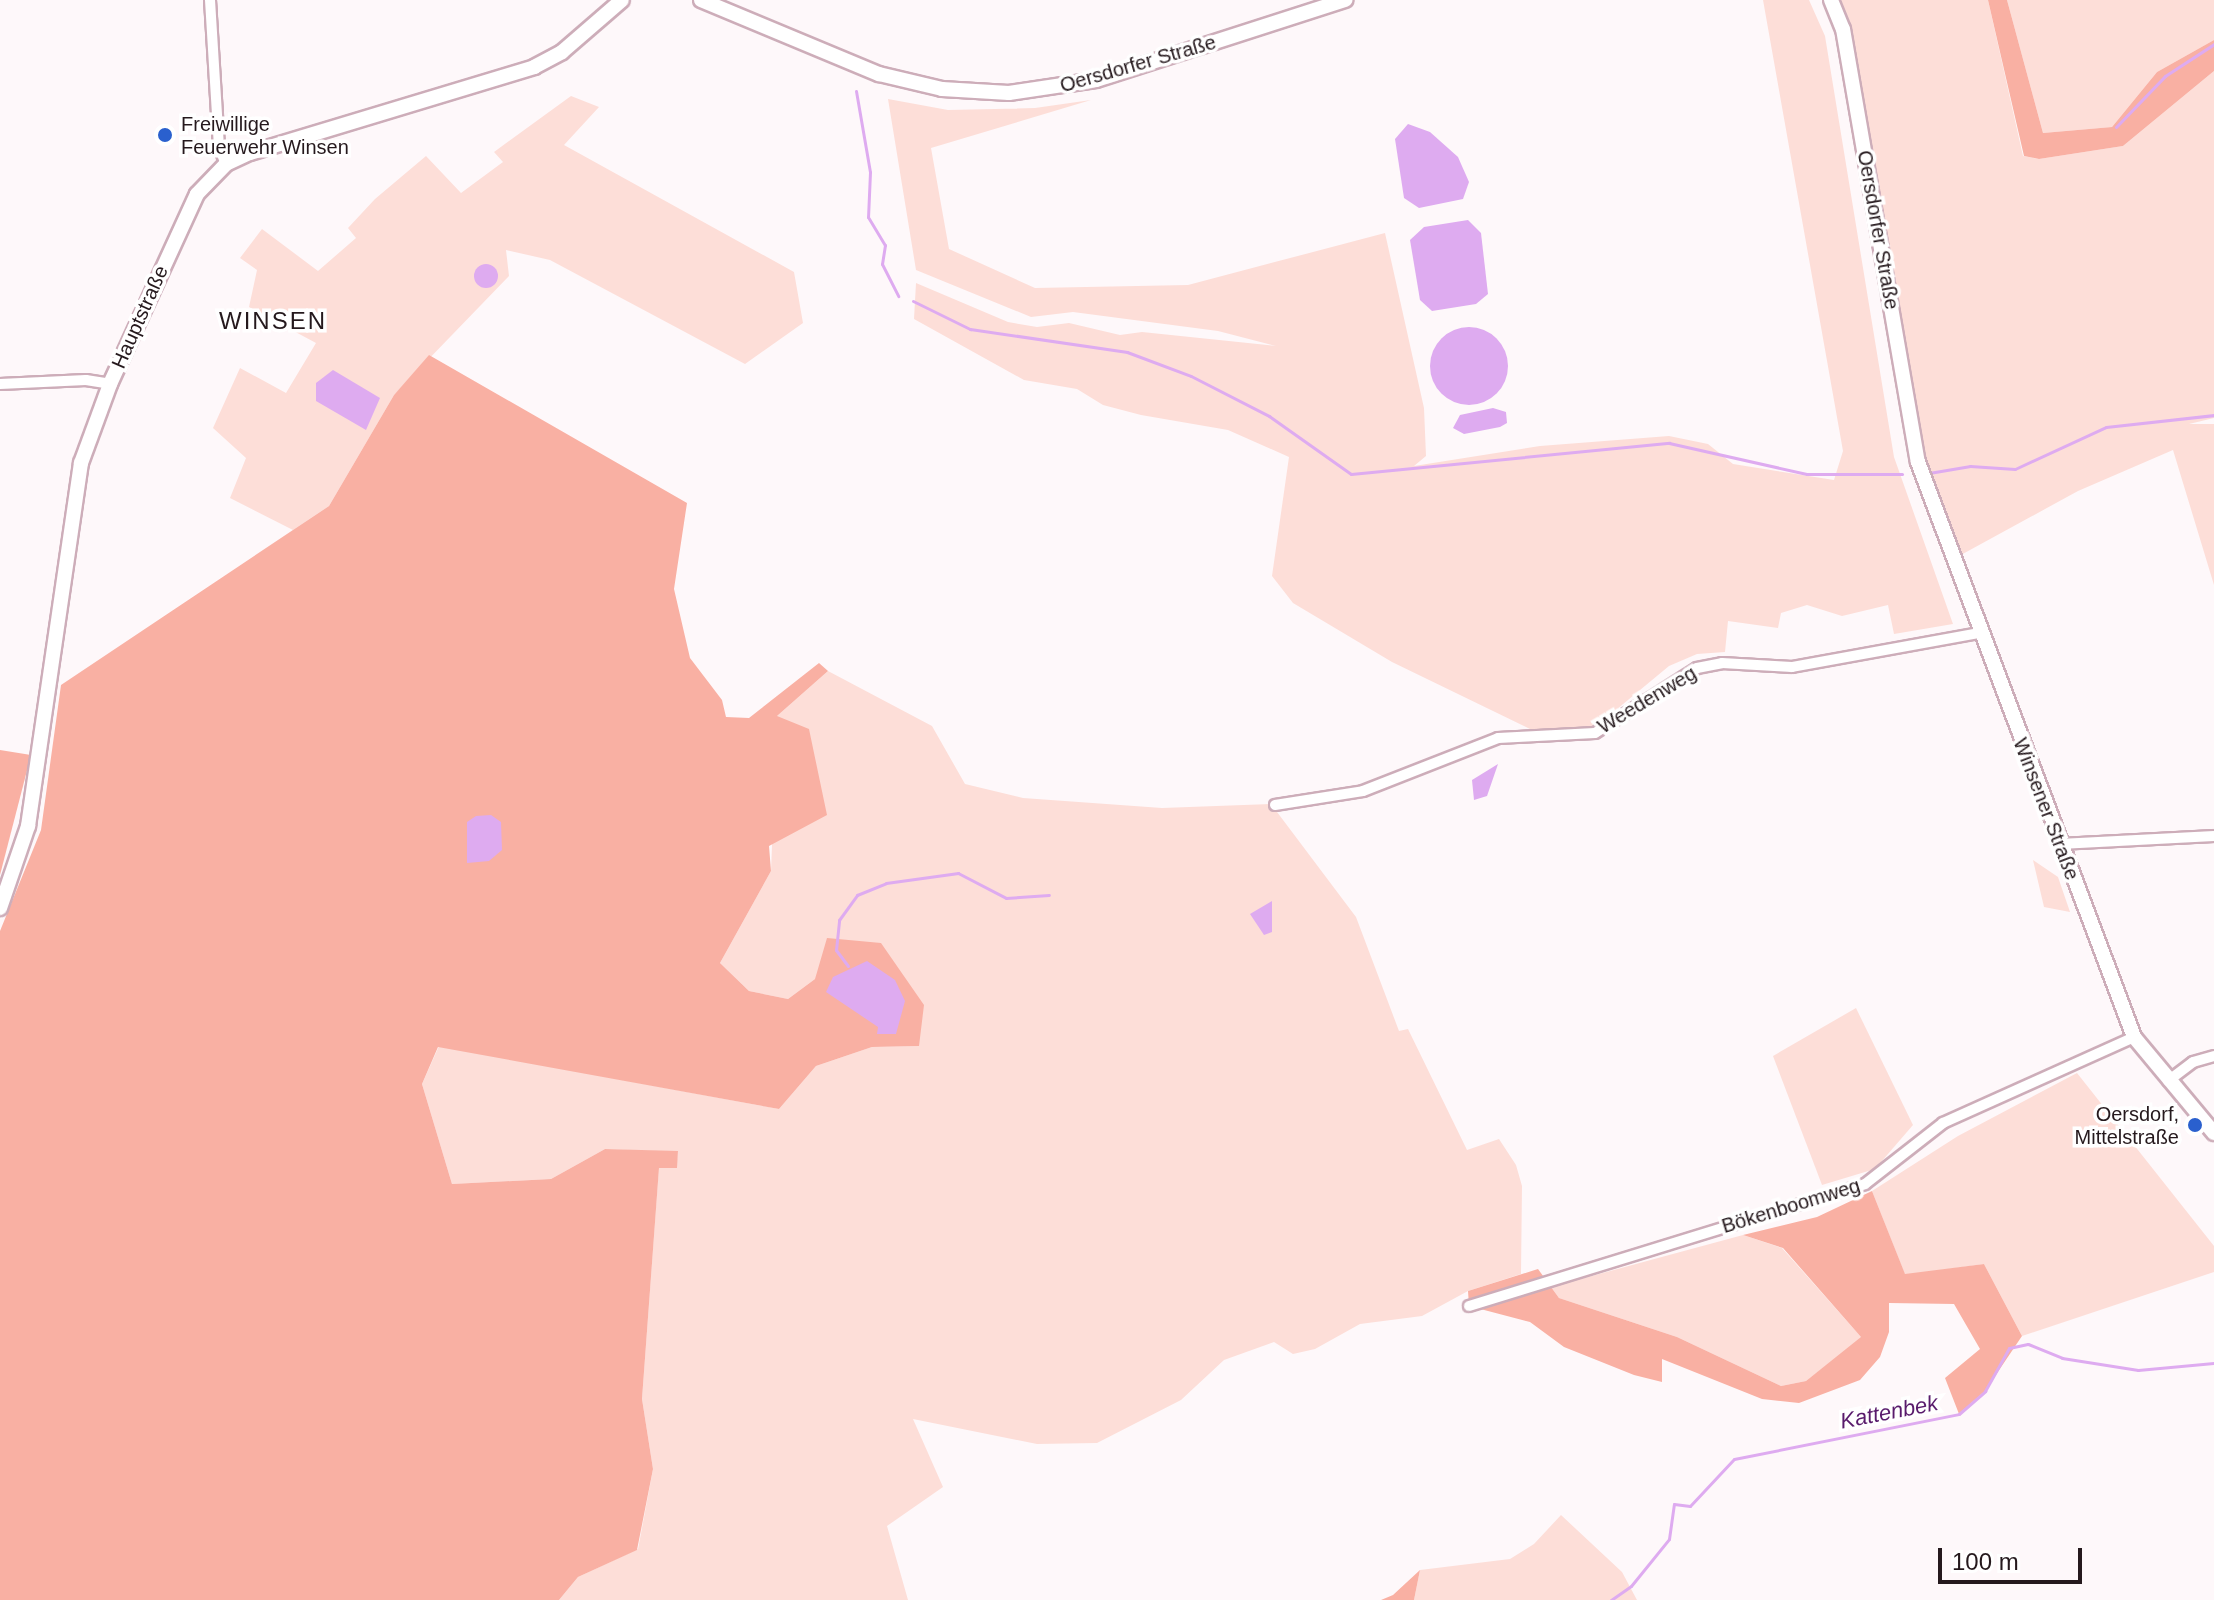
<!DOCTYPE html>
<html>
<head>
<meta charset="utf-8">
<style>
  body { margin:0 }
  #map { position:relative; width:2214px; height:1600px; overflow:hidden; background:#fef8fa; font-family:Arial,sans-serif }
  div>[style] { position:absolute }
  .green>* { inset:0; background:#fdded8 }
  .forest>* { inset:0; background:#f9b0a3 }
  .water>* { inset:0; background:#deabf0 }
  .round { border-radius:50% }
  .stream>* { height:3px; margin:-1.5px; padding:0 1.5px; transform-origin:1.5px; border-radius:1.5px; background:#deabf0 }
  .roads { filter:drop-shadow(2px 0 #cdadb9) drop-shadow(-2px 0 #cdadb9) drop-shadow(0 2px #cdadb9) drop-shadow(0 -2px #cdadb9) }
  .street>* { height:10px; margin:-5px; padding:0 5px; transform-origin:5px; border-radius:5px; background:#fff }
  .secondary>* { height:14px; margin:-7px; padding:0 7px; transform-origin:7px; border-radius:7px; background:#fff }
  .dots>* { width:22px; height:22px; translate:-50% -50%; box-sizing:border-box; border:4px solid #fff; border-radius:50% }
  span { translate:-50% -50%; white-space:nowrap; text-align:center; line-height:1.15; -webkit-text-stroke:7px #fff; paint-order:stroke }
  .street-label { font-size:20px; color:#25191d }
  .poi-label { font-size:20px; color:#25191d }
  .left { translate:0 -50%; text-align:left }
  .right { translate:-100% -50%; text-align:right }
  .water-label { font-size:22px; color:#591b6c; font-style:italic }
  .quarter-label { font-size:24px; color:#25191d; letter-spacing:2px }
  .scale { position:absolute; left:1938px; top:1548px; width:144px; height:36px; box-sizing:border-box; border:4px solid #25191d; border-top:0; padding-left:10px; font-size:24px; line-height:28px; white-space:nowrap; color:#25191d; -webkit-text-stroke:6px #fff; paint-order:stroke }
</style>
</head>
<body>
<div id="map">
  <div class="green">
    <i style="clip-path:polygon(1763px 0,1809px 0,1825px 36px,1894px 457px,1953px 624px,1894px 634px,1888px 605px,1842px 616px,1807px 605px,1781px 613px,1778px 628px,1728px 621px,1725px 652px,1697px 654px,1669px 666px,1593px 729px,1532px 730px,1392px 662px,1293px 603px,1272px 576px,1289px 457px,1228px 430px,1141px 415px,1103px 405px,1077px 389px,1024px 380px,914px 319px,916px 283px,1008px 322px,1037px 327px,1069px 323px,1120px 335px,1142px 332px,1276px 346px,1218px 331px,1073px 312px,1031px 317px,916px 270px,888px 99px,948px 110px,1035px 108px,1091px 100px,931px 148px,949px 249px,1035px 288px,1188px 285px,1385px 233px,1424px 408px,1426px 456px,1414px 466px,1540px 446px,1669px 436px,1708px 444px,1733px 464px,1834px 480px,1843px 451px)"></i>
    <i style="clip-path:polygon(1839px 0,1988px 0,2023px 156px,2039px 159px,2123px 146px,2214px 71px,2214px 418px,2189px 424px,2214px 424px,2214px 585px,2173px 450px,2078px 491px,1959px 556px,1924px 460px,1847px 16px)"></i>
    <i style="clip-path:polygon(2007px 0,2214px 0,2214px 40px,2157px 72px,2112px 127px,2043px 133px)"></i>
    <i style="clip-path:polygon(571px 96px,599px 107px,564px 145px,794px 272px,803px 323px,745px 364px,550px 260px,506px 250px,509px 276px,394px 395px,329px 506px,293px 530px,230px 498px,246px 458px,213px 428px,240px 368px,286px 393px,316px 343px,249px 307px,257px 270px,240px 258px,262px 229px,318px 271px,356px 238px,348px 228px,375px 199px,426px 156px,461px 193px,503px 162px,494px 152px)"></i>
    <i style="clip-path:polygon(828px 671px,932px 726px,965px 784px,1023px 798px,1162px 808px,1271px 804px,1356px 917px,1399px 1031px,1408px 1029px,1467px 1150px,1499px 1139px,1516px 1165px,1522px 1186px,1521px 1274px,1468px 1291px,1422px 1316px,1360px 1324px,1315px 1349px,1293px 1354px,1274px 1342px,1224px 1360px,1181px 1400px,1097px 1443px,1037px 1444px,913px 1419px,943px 1487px,887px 1526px,908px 1600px,559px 1600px,578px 1577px,638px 1549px,653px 1469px,642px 1399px,659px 1167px,676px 1167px,678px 1152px,605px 1149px,551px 1179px,452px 1184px,422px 1084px,439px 1046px,779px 1109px,816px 1066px,872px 1047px,919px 1046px,815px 979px,788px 999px,749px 991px,720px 963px,771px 871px,777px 716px)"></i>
    <i style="clip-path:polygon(2033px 860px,2058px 877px,2070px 912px,2044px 907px)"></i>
    <i style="clip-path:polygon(1856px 1008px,1913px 1125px,1875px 1169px,1822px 1185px,1773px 1056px)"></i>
    <i style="clip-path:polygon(2077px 1073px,2214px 1246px,2214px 1272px,2022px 1336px,1984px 1264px,1905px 1275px,1872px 1191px,1958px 1136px)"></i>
    <i style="clip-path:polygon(1743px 1235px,1782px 1248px,1862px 1338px,1806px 1381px,1781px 1386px,1677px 1337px,1559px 1298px,1551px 1287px)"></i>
    <i style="clip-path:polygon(1561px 1515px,1622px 1572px,1637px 1600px,1414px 1600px,1420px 1570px,1510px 1559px,1534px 1544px)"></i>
  </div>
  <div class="forest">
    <i style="clip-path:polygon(1988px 0,2007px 0,2043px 133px,2112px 127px,2157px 72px,2214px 40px,2214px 71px,2123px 146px,2039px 159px,2024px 156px)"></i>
    <i style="clip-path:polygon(429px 355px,687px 503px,674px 589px,690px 658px,722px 700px,726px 717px,749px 718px,819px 663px,828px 671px,777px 716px,809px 729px,827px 815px,769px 846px,771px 871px,720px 963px,749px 991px,788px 999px,815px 979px,827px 938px,881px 943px,924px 1005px,919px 1046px,872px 1047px,816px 1066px,779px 1109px,438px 1047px,422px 1084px,452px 1184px,551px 1179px,605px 1149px,678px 1151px,677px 1168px,659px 1168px,642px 1399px,653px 1469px,637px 1550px,578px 1577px,559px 1600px,0 1600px,0 931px,41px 830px,61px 685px,329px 506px,394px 395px)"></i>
    <i style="clip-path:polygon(0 750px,31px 755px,0 875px)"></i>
    <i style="clip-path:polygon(1872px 1191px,1905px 1274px,1984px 1264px,2022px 1336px,1985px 1391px,1959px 1414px,1945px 1378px,1980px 1349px,1954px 1304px,1889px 1303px,1889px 1332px,1880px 1357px,1860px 1380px,1799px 1403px,1762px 1399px,1662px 1359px,1662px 1382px,1634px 1375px,1564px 1347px,1530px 1322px,1469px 1306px,1468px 1291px,1538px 1269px,1559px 1298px,1677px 1337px,1781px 1386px,1806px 1381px,1861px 1337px,1783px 1248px,1743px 1235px,1817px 1217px)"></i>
    <i style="clip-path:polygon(1420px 1570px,1414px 1600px,1381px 1600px,1393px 1595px)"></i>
  </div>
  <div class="water">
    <i style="clip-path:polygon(1408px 124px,1430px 132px,1458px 157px,1469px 182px,1463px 199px,1419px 208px,1404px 198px,1395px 139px)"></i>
    <i style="clip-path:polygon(1468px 220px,1481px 233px,1488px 294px,1476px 304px,1432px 311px,1420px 300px,1410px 240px,1424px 227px)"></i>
    <i class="round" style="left:474px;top:264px;width:24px;height:24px"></i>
    <i class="round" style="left:1430px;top:327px;width:78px;height:78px"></i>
    <i style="clip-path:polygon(333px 370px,380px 398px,366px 430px,316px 401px,316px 383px)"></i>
    <i style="clip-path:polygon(1493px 408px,1506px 412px,1507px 423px,1500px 427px,1464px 434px,1453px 428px,1460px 415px)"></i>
    <i style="clip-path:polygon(1498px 764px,1487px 796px,1474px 800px,1472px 780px)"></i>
    <i style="clip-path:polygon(491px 815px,501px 822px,502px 850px,489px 861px,467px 863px,467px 822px,476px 816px)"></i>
    <i style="clip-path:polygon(1272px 901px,1272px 932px,1264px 935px,1250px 914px)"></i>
    <i style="clip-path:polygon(867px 961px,895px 980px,905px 1001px,896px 1034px,877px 1034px,878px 1027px,826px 992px,833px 977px)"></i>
  </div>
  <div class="stream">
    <i style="left:856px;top:91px;width:82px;rotate:80.2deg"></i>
    <i style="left:870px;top:172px;width:45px;rotate:92.5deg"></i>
    <i style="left:868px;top:217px;width:33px;rotate:59deg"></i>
    <i style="left:885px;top:245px;width:19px;rotate:99deg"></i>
    <i style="left:882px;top:264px;width:36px;rotate:63deg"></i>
    <i style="left:2116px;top:127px;width:71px;rotate:-46.1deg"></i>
    <i style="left:2165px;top:76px;width:59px;rotate:-33.1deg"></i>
    <i style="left:913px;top:301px;width:64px;rotate:26.2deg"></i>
    <i style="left:970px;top:329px;width:159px;rotate:8.3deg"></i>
    <i style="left:1127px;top:352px;width:68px;rotate:20.6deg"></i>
    <i style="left:1191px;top:376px;width:88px;rotate:27.1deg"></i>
    <i style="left:1269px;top:416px;width:100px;rotate:35.3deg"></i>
    <i style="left:1351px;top:474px;width:320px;rotate:-5.6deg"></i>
    <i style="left:1669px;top:443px;width:141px;rotate:12.7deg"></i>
    <i style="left:1807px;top:474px;width:95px"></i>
    <i style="left:1929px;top:473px;width:42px;rotate:-9.7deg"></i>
    <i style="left:1970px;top:466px;width:45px;rotate:3.8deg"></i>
    <i style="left:2015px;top:469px;width:100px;rotate:-24.8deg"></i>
    <i style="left:2106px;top:427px;width:109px;rotate:-6.3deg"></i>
    <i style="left:848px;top:966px;width:20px;rotate:-127deg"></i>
    <i style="left:836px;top:950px;width:30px;rotate:-84deg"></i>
    <i style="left:839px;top:920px;width:31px;rotate:-54deg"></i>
    <i style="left:857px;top:895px;width:31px;rotate:-22deg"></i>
    <i style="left:886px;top:883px;width:73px;rotate:-7.9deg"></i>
    <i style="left:958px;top:873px;width:54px;rotate:27.5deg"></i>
    <i style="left:1006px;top:898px;width:43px;rotate:-4deg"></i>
    <i style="left:1611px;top:1600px;width:24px;rotate:-35deg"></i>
    <i style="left:1631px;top:1586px;width:60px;rotate:-51deg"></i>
    <i style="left:1669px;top:1539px;width:35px;rotate:-82deg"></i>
    <i style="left:1674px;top:1504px;width:16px;rotate:7deg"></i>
    <i style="left:1690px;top:1506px;width:64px;rotate:-46.9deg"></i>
    <i style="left:1734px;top:1459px;width:229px;rotate:-11.3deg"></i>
    <i style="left:1959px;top:1414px;width:35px;rotate:-41deg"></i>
    <i style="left:1985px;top:1391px;width:49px;rotate:-60.8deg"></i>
    <i style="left:2009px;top:1348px;width:19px;rotate:-12deg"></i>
    <i style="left:2028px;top:1344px;width:37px;rotate:22deg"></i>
    <i style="left:2062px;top:1358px;width:77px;rotate:9deg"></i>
    <i style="left:2138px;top:1370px;width:76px;rotate:-5.3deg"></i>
  </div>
  <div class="roads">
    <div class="street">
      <i style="left:210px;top:0;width:147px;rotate:86.5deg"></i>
      <i style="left:219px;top:147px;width:18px;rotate:68deg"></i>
      <i style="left:0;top:384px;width:86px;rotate:-2.7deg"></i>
      <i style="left:86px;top:380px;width:24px;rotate:9deg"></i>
      <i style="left:1275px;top:805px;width:89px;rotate:-9deg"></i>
      <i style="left:1363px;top:791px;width:145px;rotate:-21.4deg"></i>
      <i style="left:1498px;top:738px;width:97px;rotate:-3deg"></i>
      <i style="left:1595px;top:733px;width:121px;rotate:-32.5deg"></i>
      <i style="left:1697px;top:668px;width:25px;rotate:-11deg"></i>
      <i style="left:1722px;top:663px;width:70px;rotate:3.3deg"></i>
      <i style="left:1792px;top:667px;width:190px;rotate:-10.3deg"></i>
      <i style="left:2060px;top:844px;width:154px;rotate:-3deg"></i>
      <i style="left:2168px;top:1081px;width:31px;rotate:-37deg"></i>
      <i style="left:2193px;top:1062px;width:22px;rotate:-16deg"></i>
      <i style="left:1469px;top:1306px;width:414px;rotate:-17.1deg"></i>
      <i style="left:1865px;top:1184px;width:99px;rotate:-38deg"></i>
      <i style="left:1943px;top:1123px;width:209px;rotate:-24.2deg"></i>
    </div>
    <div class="secondary">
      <i style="left:701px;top:0;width:193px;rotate:22.6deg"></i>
      <i style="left:879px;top:74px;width:65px;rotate:13.4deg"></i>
      <i style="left:942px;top:89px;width:67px;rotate:3.4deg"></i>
      <i style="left:1009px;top:93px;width:88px;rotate:-8.5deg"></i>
      <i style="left:1096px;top:80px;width:262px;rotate:-17.8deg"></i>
      <i style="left:1831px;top:0;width:31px;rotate:68deg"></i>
      <i style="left:1843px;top:29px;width:439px;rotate:80.2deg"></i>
      <i style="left:1918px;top:462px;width:614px;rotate:69.41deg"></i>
      <i style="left:2134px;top:1037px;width:125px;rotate:50.2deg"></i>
      <i style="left:0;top:908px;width:87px;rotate:-71.1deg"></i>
      <i style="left:28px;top:826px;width:367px;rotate:-81.7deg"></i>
      <i style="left:81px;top:463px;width:84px;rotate:-69.8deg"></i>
      <i style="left:110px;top:384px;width:209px;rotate:-65.4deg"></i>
      <i style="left:197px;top:194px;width:42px;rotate:-46deg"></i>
      <i style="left:226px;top:164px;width:26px;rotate:-25deg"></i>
      <i style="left:250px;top:153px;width:297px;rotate:-16.8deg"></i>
      <i style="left:534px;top:67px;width:32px;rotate:-28deg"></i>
      <i style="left:562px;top:52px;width:79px;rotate:-40.9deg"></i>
    </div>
  </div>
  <div class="dots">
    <i style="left:165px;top:135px;background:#2a60ce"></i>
    <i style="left:2195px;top:1125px;background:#2a60ce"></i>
  </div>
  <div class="street-label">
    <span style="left:1138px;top:64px;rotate:-16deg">Oersdorfer Straße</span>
    <span style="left:1878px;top:230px;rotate:80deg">Oersdorfer Straße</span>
    <span style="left:140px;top:317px;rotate:-66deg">Hauptstraße</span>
    <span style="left:1647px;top:700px;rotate:-31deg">Weedenweg</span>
    <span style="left:2046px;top:809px;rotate:69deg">Winsener Straße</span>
    <span style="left:1791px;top:1206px;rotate:-17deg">Bökenboomweg</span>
  </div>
  <div class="poi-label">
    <span class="left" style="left:181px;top:136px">Freiwillige<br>Feuerwehr Winsen</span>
    <span class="right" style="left:2179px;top:1126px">Oersdorf,<br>Mittelstraße</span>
  </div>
  <div class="water-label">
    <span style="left:1889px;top:1412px;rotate:-11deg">Kattenbek</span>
  </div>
  <div class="quarter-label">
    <span style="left:273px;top:321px">WINSEN</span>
  </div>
  <div class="scale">100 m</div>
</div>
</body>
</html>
